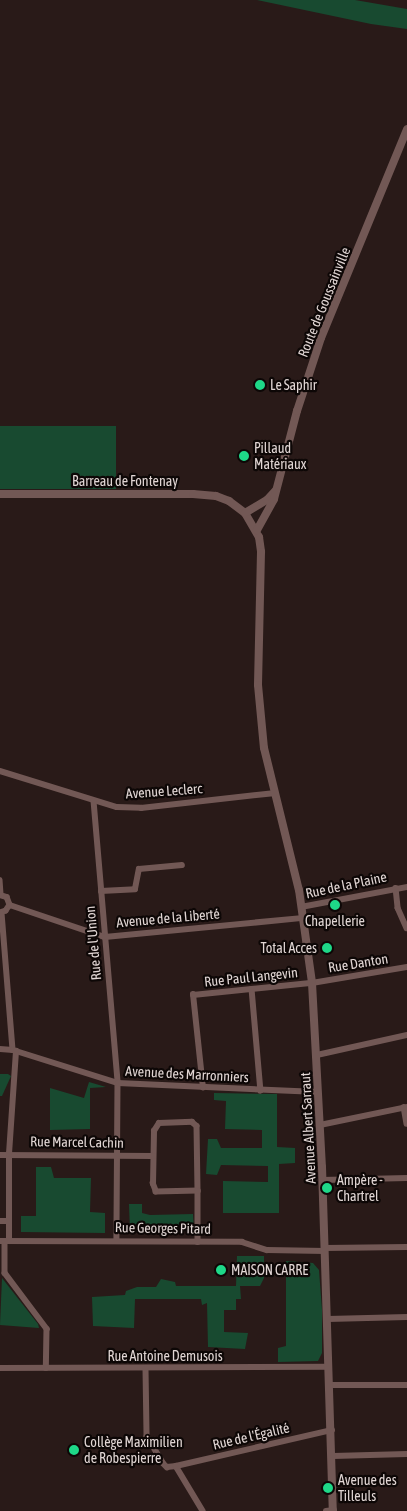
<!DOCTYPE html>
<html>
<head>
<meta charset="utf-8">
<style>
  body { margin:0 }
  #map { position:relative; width:407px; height:1511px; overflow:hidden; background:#291a18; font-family:"Asap Condensed",sans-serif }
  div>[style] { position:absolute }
  .green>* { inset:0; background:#184a30; transform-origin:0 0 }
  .minor>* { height:5.5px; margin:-2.75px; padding:0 2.75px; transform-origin:2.75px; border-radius:2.75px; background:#725855 }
  .tertiary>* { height:8px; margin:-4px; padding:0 4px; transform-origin:4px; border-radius:4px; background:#725855 }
  .dots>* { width:14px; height:14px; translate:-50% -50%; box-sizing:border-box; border:2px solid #0d0706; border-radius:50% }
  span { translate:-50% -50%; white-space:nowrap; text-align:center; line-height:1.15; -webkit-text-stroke:4.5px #0d0706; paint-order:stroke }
  .street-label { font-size:14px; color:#e1d6d4 }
  .poi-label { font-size:14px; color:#e1d6d4 }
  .left { translate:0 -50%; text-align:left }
  .right { translate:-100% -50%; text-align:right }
</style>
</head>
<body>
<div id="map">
  <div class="green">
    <i style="clip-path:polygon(257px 0,355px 0,407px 9px,407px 29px,371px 24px)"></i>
    <i style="left:116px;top:426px;width:63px;height:116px;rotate:90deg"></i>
    <i style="clip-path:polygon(0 1074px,8px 1074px,11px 1076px,2px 1096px,0 1096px)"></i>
    <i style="clip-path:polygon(89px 1082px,106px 1087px,90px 1088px,90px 1129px,50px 1130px,50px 1088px,84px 1098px)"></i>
    <i style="clip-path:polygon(214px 1093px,277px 1094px,277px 1147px,295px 1148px,295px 1163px,279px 1164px,279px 1213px,223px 1213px,223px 1181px,268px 1182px,268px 1166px,221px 1165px,217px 1175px,206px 1174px,208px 1139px,217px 1139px,221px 1148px,262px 1148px,262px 1130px,225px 1129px,226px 1101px,214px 1100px)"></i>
    <i style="clip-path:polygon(36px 1167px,51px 1167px,54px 1178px,91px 1178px,90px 1212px,105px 1213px,105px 1233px,21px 1232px,21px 1216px,36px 1216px)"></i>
    <i style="clip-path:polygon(129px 1204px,142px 1204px,142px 1213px,150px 1215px,193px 1214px,194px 1231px,130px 1232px)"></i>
    <i style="clip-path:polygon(237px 1256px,264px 1256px,264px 1278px,260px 1286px,240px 1286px,241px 1299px,236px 1299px,236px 1310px,224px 1310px,224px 1332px,248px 1333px,245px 1349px,208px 1347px,207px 1303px,202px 1305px,201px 1299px,135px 1299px,134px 1328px,93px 1326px,92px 1297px,125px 1295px,126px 1291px,137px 1287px,156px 1287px,161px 1279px,175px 1282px,176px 1286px,236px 1286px)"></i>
    <i style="clip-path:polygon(286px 1261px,313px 1263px,319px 1270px,322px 1310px,322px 1353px,318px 1361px,278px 1362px,278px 1348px,286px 1346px)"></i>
    <i style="clip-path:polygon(2px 1278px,38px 1324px,39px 1328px,0 1325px)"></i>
  </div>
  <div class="minor">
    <i style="left:0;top:771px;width:122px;rotate:17.1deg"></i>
    <i style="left:117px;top:807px;width:24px;rotate:2deg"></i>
    <i style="left:141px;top:808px;width:135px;rotate:-6.4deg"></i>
    <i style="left:94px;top:801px;width:283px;rotate:85.1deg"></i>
    <i style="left:118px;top:1083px;width:157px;rotate:90.4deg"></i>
    <i style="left:0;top:880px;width:15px;rotate:86deg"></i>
    <i style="left:396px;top:888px;width:20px;rotate:84deg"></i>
    <i style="left:398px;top:908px;width:22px;rotate:66deg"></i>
    <i style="left:101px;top:891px;width:34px;rotate:-3deg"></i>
    <i style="left:135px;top:889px;width:20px;rotate:-79deg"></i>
    <i style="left:139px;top:869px;width:43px;rotate:-5.3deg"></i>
    <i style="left:0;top:895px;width:7px;rotate:16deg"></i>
    <i style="left:7px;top:897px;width:9px;rotate:69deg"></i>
    <i style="left:10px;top:905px;width:7px;rotate:124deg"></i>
    <i style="left:6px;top:911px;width:6px;rotate:162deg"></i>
    <i style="left:10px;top:905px;width:100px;rotate:18.6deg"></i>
    <i style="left:105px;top:937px;width:199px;rotate:-5.5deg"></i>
    <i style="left:301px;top:907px;width:108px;rotate:-10.7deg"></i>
    <i style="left:2px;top:913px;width:137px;rotate:85.4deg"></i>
    <i style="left:252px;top:989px;width:102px;rotate:85deg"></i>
    <i style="left:0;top:1049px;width:13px;rotate:4deg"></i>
    <i style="left:13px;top:1050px;width:110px;rotate:17.4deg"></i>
    <i style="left:118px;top:1083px;width:200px;rotate:2.6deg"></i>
    <i style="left:317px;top:1055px;width:92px;rotate:-12.5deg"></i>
    <i style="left:203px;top:1088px;width:94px;rotate:-96.1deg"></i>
    <i style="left:193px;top:995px;width:120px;rotate:-5.8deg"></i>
    <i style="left:312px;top:983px;width:96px;rotate:-9.6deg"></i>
    <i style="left:404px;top:1107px;width:17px;rotate:80deg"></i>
    <i style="left:192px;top:1122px;width:6px;rotate:39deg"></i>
    <i style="left:197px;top:1126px;width:65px;rotate:89.1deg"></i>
    <i style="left:198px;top:1191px;width:42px;rotate:178.6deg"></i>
    <i style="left:156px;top:1192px;width:9px;rotate:-111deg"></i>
    <i style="left:153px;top:1184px;width:53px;rotate:-88.9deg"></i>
    <i style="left:154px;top:1131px;width:9px;rotate:-58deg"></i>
    <i style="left:159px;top:1123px;width:33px;rotate:-2deg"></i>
    <i style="left:320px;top:1125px;width:89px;rotate:-11.7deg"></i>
    <i style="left:0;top:1155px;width:153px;rotate:0.4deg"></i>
    <i style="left:322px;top:1180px;width:85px;rotate:-1.3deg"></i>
    <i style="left:198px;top:1191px;width:51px;rotate:90deg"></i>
    <i style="left:0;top:1221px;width:9px"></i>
    <i style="left:9px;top:1240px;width:86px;rotate:-90deg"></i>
    <i style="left:9px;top:1154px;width:103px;rotate:-86.1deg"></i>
    <i style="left:0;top:1241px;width:242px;rotate:0.2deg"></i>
    <i style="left:242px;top:1242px;width:26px;rotate:18deg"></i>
    <i style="left:267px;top:1250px;width:58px;rotate:1deg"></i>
    <i style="left:5px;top:1241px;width:32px;rotate:90deg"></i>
    <i style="left:5px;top:1273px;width:70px;rotate:53.1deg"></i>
    <i style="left:47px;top:1329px;width:39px;rotate:91deg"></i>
    <i style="left:325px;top:1248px;width:82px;rotate:-0.7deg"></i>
    <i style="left:328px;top:1319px;width:79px;rotate:-1.5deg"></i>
    <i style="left:0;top:1368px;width:329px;rotate:-0.2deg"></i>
    <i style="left:146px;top:1369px;width:67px;rotate:89.1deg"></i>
    <i style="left:147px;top:1436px;width:31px;rotate:59deg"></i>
    <i style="left:163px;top:1463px;width:6px;rotate:45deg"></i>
    <i style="left:167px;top:1467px;width:9px;rotate:-6deg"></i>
    <i style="left:176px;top:1466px;width:52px;rotate:59deg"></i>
    <i style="left:330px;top:1385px;width:77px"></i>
    <i style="left:333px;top:1456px;width:74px;rotate:-1.5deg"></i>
    <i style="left:176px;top:1466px;width:160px;rotate:-13deg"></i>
    <i style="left:326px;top:1511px;width:8px;rotate:-7deg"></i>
  </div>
  <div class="tertiary">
    <i style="left:0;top:494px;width:193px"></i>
    <i style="left:193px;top:494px;width:23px;rotate:5deg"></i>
    <i style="left:216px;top:496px;width:14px;rotate:21deg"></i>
    <i style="left:229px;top:501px;width:20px;rotate:37deg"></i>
    <i style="left:245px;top:513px;width:28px;rotate:60deg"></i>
    <i style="left:259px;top:537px;width:15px;rotate:82deg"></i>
    <i style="left:261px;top:552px;width:133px;rotate:91.3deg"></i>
    <i style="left:258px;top:685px;width:63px;rotate:84.6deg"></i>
    <i style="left:264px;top:748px;width:146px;rotate:76.2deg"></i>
    <i style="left:299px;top:890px;width:94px;rotate:82deg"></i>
    <i style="left:312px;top:983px;width:184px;rotate:86.9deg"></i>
    <i style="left:322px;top:1167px;width:344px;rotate:88.2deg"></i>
    <i style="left:245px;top:513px;width:26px;rotate:-31deg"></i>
    <i style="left:267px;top:500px;width:12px;rotate:-48deg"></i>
    <i style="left:257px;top:530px;width:35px;rotate:-61deg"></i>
    <i style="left:274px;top:499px;width:91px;rotate:-75.4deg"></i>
    <i style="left:297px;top:411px;width:77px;rotate:-71.8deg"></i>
    <i style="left:321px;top:338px;width:226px;rotate:-67.6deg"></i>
  </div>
  <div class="dots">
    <i style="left:260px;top:385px;background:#1ed888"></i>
    <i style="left:244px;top:456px;background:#1ed888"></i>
    <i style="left:335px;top:905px;background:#1ed888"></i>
    <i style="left:327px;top:948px;background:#1ed888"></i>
    <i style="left:327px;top:1188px;background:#1ed888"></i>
    <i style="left:221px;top:1270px;background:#1ed888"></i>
    <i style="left:74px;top:1450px;background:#1ed888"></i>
    <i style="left:328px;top:1488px;background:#1ed888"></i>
  </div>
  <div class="street-label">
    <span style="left:324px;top:302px;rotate:-68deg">Route de Goussainville</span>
    <span style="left:125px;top:481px">Barreau de Fontenay</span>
    <span style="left:164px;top:791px;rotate:-4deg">Avenue Leclerc</span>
    <span style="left:346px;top:885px;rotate:-12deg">Rue de la Plaine</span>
    <span style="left:168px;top:918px;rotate:-5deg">Avenue de la Liberté</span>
    <span style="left:93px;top:943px;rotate:-95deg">Rue de l'Union</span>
    <span style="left:358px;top:963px;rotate:-9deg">Rue Danton</span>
    <span style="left:251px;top:977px;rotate:-6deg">Rue Paul Langevin</span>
    <span style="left:187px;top:1074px;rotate:3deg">Avenue des Marronniers</span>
    <span style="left:308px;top:1128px;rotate:-93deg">Avenue Albert Sarraut</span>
    <span style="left:77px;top:1142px;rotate:1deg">Rue Marcel Cachin</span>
    <span style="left:163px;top:1228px;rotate:1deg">Rue Georges Pitard</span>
    <span style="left:165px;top:1356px">Rue Antoine Demusois</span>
    <span style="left:251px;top:1436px;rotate:-13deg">Rue de l'Égalité</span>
  </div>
  <div class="poi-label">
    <span class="left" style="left:270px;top:385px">Le Saphir</span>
    <span class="left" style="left:254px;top:456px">Pillaud<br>Matériaux</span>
    <span style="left:335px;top:921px">Chapellerie</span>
    <span class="right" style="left:317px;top:948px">Total Acces</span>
    <span class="left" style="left:337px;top:1188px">Ampère -<br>Chartrel</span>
    <span class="left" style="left:231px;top:1270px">MAISON CARRE</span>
    <span class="left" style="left:84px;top:1450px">Collège Maximilien<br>de Robespierre</span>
    <span class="left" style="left:338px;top:1488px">Avenue des<br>Tilleuls</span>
  </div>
</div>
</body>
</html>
